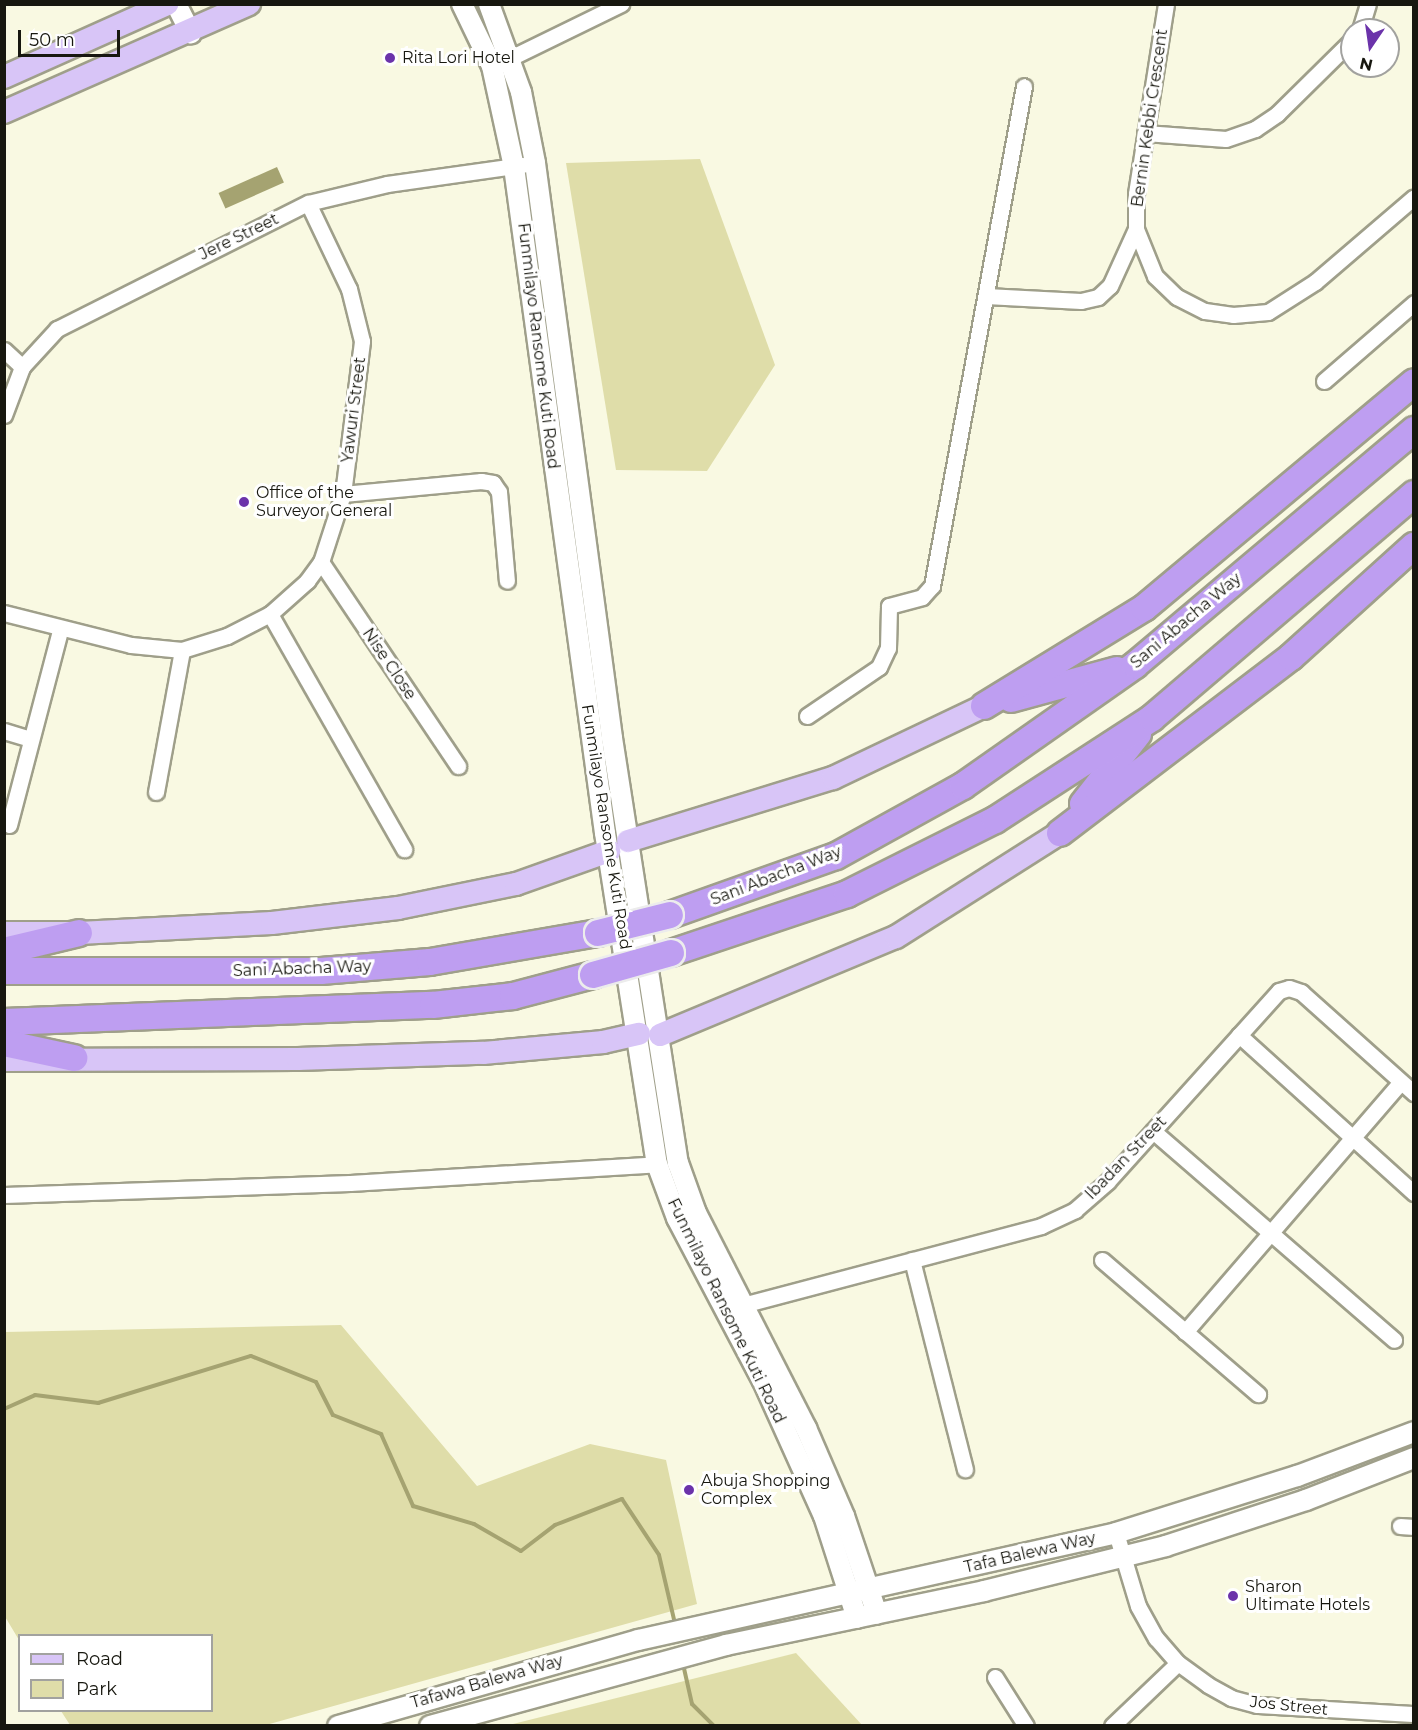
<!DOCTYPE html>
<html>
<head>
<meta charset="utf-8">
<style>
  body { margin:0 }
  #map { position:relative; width:1418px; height:1730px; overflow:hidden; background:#f9f9e2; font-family:Montserrat,sans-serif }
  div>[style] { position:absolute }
  .green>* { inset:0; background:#dfdda9 }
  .water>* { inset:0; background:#a5a371; transform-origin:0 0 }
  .stream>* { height:4px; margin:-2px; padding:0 2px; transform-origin:2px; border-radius:2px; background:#a5a371 }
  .roads { filter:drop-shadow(2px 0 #9f9f8a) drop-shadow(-2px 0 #9f9f8a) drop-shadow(0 2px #9f9f8a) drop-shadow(0 -2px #9f9f8a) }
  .street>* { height:15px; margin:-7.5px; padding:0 7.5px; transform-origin:7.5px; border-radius:7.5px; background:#fff }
  .secondary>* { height:20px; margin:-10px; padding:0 10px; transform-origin:10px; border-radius:10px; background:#fff }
  .primary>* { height:22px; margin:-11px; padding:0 11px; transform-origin:11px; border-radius:11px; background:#d8c5f7 }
  .highway>* { height:26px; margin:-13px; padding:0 13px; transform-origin:13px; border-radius:13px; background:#be9ef1 }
  .bridges { filter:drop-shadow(2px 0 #ececec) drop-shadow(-2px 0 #ececec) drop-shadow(0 2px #ececec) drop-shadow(0 -2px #ececec) }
  .highway-bridge>* { height:26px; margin:-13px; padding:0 13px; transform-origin:13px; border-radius:13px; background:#be9ef1 }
  .dots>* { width:16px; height:16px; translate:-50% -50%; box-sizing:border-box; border:3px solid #fff; border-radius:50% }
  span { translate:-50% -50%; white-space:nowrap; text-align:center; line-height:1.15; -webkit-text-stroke:6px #fff; paint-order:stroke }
  .poi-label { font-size:16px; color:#17170f }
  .left { translate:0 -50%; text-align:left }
  .street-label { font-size:16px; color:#17170f }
  .frame { position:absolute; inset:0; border:6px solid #17170f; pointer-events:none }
  .legend { position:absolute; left:18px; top:1634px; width:195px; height:78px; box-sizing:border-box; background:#fff; border:2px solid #a2a29f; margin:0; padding:8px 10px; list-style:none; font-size:18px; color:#17170f }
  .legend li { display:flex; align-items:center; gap:12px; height:30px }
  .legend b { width:30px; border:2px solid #a2a29f }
  .north { position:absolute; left:1340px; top:18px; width:60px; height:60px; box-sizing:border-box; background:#fff; border:2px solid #a2a29f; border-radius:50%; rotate:193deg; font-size:16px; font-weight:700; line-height:24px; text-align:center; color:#17170f }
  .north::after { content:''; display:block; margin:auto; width:21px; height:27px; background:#6b33aa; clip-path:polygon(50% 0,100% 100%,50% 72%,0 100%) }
  .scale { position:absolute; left:18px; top:30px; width:102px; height:27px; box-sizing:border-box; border:3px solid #17170f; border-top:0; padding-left:8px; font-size:18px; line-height:21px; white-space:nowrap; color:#17170f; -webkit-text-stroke:4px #fff; paint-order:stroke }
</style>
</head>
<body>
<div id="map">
  <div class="green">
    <i style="clip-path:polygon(700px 159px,775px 365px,707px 471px,616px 470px,566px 163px)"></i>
    <i style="clip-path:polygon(341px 1325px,477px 1486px,590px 1444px,666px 1460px,697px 1604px,266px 1725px,70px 1725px,61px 1711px,212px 1710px,212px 1636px,20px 1636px,19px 1640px,4px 1615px,5px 1332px)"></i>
    <i style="clip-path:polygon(796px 1653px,862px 1725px,509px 1725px)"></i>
  </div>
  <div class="water">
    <i style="left:277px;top:167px;width:17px;height:64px;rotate:66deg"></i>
  </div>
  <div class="stream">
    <i style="left:4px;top:1409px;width:34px;rotate:-24deg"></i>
    <i style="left:35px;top:1395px;width:64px;rotate:7.2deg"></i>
    <i style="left:98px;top:1403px;width:160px;rotate:-17.1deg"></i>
    <i style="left:251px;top:1356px;width:70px;rotate:21.8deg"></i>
    <i style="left:316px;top:1382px;width:37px;rotate:63deg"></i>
    <i style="left:333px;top:1415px;width:52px;rotate:21.6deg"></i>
    <i style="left:381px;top:1434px;width:79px;rotate:66deg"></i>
    <i style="left:413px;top:1506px;width:64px;rotate:16.4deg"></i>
    <i style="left:474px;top:1524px;width:54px;rotate:29.9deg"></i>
    <i style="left:521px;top:1551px;width:43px;rotate:-37.4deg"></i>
    <i style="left:555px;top:1525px;width:72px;rotate:-21.2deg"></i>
    <i style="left:622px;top:1499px;width:67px;rotate:56.5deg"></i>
    <i style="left:659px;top:1555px;width:71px;rotate:76.9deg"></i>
    <i style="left:683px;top:1664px;width:41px;rotate:77.3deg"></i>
    <i style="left:692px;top:1704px;width:31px;rotate:45deg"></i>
  </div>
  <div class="roads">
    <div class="street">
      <i style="left:1166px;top:4px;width:192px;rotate:99deg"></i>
      <i style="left:1136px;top:194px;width:35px;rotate:90deg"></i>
      <i style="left:1136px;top:229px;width:51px;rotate:68deg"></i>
      <i style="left:1155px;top:276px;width:30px;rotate:44deg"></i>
      <i style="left:1177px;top:297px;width:31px;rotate:27deg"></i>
      <i style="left:1205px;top:311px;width:28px;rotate:8deg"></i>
      <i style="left:1233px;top:315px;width:35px;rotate:-5deg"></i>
      <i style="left:1268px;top:312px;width:56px;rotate:-32.6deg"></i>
      <i style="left:1315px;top:282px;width:130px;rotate:-40.6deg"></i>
      <i style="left:1360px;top:30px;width:27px;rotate:-73deg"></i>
      <i style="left:500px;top:63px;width:135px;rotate:-26deg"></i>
      <i style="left:1145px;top:133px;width:81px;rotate:4.2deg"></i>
      <i style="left:1226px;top:139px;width:31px;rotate:-19deg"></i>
      <i style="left:1255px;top:129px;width:27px;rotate:-34deg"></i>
      <i style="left:1277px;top:114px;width:105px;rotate:-44.6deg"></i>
      <i style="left:986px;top:296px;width:95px;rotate:3deg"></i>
      <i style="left:1081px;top:301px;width:17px;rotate:-13deg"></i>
      <i style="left:1098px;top:297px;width:16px;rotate:-43deg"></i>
      <i style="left:1110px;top:286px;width:63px;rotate:-65.5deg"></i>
      <i style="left:4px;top:350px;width:25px;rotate:43deg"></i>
      <i style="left:1324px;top:381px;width:119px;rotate:-40.9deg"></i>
      <i style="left:4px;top:415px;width:51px;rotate:-69.4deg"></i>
      <i style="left:22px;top:367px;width:52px;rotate:-47.4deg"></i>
      <i style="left:57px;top:329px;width:281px;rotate:-26.7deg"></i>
      <i style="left:308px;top:203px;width:81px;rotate:-13.5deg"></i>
      <i style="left:387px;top:184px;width:137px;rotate:-8deg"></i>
      <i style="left:343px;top:494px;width:139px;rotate:-5.4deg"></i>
      <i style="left:481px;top:481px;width:12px;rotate:9deg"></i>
      <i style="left:493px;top:483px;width:11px;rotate:56deg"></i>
      <i style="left:499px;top:492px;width:89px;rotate:84.9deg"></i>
      <i style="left:321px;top:562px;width:246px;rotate:56.1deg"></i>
      <i style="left:4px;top:613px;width:131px;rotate:14.1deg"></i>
      <i style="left:131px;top:645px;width:51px;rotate:5.6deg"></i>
      <i style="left:182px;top:650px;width:47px;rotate:-17.3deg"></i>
      <i style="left:227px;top:636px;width:48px;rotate:-27.1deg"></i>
      <i style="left:270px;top:614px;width:50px;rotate:-41.7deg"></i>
      <i style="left:307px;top:581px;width:24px;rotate:-54deg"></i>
      <i style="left:321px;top:562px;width:71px;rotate:-72.1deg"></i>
      <i style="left:343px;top:494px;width:154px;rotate:-82.9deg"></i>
      <i style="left:362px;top:341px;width:54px;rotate:-104deg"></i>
      <i style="left:349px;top:289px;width:95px;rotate:-115.5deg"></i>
      <i style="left:270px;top:614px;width:271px;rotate:60.3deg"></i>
      <i style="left:807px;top:716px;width:87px;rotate:-34.2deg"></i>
      <i style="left:879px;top:667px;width:21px;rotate:-65deg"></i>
      <i style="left:888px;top:648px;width:42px;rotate:-88.6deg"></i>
      <i style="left:889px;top:606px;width:34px;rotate:-15deg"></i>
      <i style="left:922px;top:597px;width:15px;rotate:-48deg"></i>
      <i style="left:932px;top:586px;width:508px;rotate:-79.57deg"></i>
      <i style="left:4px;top:731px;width:28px;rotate:17deg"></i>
      <i style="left:156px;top:792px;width:144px;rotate:-79.6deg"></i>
      <i style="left:9px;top:825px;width:202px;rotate:-75.3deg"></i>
      <i style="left:1239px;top:1035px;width:236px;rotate:42.1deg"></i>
      <i style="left:1153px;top:1131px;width:319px;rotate:40.9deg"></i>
      <i style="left:4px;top:1195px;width:346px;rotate:-2deg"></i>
      <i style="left:350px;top:1183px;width:308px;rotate:-3.5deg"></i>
      <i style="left:912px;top:1260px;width:216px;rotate:75.8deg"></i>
      <i style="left:1102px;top:1260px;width:206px;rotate:40.7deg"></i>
      <i style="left:735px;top:1307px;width:317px;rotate:-14.8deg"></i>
      <i style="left:1041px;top:1226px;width:38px;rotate:-25deg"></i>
      <i style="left:1075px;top:1210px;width:43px;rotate:-41.2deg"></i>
      <i style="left:1107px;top:1182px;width:257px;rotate:-48deg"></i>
      <i style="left:1279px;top:991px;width:10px;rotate:-17deg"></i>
      <i style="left:1289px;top:988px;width:13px;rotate:18deg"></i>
      <i style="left:1301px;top:992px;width:152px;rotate:41.8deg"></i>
      <i style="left:1185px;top:1332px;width:330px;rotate:-49.2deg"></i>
      <i style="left:1400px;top:1526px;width:14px;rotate:4deg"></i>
      <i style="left:1116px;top:1533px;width:76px;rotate:73.2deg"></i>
      <i style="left:1138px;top:1606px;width:37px;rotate:61deg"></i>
      <i style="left:1156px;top:1638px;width:33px;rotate:49deg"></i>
      <i style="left:1178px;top:1663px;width:37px;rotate:36deg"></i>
      <i style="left:1208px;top:1685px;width:26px;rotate:29deg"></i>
      <i style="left:1231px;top:1698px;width:27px;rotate:15deg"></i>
      <i style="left:1257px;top:1705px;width:157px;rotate:3.3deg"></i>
      <i style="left:995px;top:1677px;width:58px;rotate:57.7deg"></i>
      <i style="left:1112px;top:1726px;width:91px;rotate:-43.7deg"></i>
    </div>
    <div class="secondary">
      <i style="left:176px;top:4px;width:33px;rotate:63deg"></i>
      <i style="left:462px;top:4px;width:69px;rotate:64.2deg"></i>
      <i style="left:492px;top:66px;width:103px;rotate:77.7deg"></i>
      <i style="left:514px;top:167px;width:672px;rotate:82.22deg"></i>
      <i style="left:605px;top:833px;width:335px;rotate:81.1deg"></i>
      <i style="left:657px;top:1164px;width:58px;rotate:69.7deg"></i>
      <i style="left:677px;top:1218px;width:184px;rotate:62.2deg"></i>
      <i style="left:763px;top:1381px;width:148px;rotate:65.7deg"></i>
      <i style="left:824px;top:1516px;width:107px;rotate:72.1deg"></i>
      <i style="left:489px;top:4px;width:94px;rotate:70deg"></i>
      <i style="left:521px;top:92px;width:72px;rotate:78.8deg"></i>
      <i style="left:535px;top:163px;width:580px;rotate:82.37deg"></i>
      <i style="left:612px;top:738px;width:430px;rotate:81.2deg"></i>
      <i style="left:678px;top:1163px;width:53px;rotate:70.2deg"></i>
      <i style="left:696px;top:1213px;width:242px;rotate:62.9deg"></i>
      <i style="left:806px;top:1428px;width:96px;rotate:66.6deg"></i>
      <i style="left:844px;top:1516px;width:103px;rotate:71.4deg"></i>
      <i style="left:338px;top:1726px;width:312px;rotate:-16deg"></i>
      <i style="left:638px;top:1640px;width:490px;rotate:-12.6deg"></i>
      <i style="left:1116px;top:1533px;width:190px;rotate:-17.5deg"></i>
      <i style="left:1297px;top:1476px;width:125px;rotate:-20.6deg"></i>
      <i style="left:430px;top:1726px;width:307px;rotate:-15.3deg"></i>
      <i style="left:726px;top:1645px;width:264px;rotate:-11.8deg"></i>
      <i style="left:984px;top:1591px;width:187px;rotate:-13.9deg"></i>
      <i style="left:1166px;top:1546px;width:147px;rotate:-18.2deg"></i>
      <i style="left:1306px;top:1500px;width:116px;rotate:-21.3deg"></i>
    </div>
    <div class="primary">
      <i style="left:4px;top:77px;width:179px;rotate:-24.1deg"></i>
      <i style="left:4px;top:112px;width:268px;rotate:-23.8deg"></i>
      <i style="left:628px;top:841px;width:214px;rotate:-17.1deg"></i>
      <i style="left:833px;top:778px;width:167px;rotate:-25.5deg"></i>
      <i style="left:4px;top:933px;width:75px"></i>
      <i style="left:79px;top:933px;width:193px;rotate:-3deg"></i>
      <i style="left:272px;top:923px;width:127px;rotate:-6.8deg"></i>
      <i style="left:398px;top:908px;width:120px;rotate:-11.5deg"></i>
      <i style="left:516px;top:884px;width:99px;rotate:-19.5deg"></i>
      <i style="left:660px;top:1035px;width:256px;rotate:-22.6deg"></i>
      <i style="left:896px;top:937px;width:194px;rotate:-32.4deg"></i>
      <i style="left:4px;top:1060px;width:294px;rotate:-0.2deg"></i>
      <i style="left:298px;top:1059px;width:185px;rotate:-1.9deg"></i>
      <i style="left:483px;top:1053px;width:121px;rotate:-5.2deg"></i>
      <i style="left:603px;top:1042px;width:37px;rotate:-13deg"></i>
    </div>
    <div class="highway">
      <i style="left:1011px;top:699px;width:110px;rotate:-15.3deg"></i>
      <i style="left:984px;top:706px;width:188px;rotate:-31.5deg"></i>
      <i style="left:1144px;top:608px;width:352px;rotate:-39.9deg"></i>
      <i style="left:1083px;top:804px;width:89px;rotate:-51.8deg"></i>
      <i style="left:1060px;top:833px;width:290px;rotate:-37.3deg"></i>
      <i style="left:1291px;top:657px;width:166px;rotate:-42.1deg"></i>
      <i style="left:670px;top:915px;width:176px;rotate:-19.6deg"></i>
      <i style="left:836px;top:856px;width:145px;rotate:-28.9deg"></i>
      <i style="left:963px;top:786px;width:210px;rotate:-35.1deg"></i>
      <i style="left:1135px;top:665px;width:365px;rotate:-40.1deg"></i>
      <i style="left:4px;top:951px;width:77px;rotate:-13.5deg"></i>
      <i style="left:671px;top:953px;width:186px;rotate:-18.5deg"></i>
      <i style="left:847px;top:894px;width:165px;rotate:-26.6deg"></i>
      <i style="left:995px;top:820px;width:187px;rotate:-33deg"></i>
      <i style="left:1152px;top:718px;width:345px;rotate:-40.5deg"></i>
      <i style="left:4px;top:971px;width:317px"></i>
      <i style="left:321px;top:971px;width:109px;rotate:-4.7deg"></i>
      <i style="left:430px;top:962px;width:170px;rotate:-9.8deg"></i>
      <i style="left:4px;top:1022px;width:429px;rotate:-2.3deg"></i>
      <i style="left:433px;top:1005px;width:81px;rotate:-6.4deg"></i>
      <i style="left:513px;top:996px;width:83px;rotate:-14.7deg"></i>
      <i style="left:4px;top:1043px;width:72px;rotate:12.1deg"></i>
    </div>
  </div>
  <div class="bridges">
    <div class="highway-bridge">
      <i style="left:598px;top:933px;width:74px;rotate:-14deg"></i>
      <i style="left:593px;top:975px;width:81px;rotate:-15.8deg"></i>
    </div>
  </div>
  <div class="dots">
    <i style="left:390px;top:58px;background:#6b33aa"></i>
    <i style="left:244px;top:502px;background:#6b33aa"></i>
    <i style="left:689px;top:1490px;background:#6b33aa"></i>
    <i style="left:1233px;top:1596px;background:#6b33aa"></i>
  </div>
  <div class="poi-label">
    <span class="left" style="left:402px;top:58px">Rita Lori Hotel</span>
    <span class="left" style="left:256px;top:502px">Office of the<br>Surveyor General</span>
    <span class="left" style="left:701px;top:1490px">Abuja Shopping<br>Complex</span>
    <span class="left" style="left:1245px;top:1596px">Sharon<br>Ultimate Hotels</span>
  </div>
  <div class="street-label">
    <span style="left:1150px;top:118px;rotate:-82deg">Bernin Kebbi Crescent</span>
    <span style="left:239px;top:237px;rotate:-26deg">Jere Street</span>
    <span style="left:538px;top:346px;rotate:83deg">Funmilayo Ransome Kuti Road</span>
    <span style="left:354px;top:410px;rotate:-83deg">Yawuri Street</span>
    <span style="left:1186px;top:621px;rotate:-40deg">Sani Abacha Way</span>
    <span style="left:389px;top:664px;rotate:56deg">Nise Close</span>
    <span style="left:606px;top:827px;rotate:81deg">Funmilayo Ransome Kuti Road</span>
    <span style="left:776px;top:876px;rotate:-21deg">Sani Abacha Way</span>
    <span style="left:302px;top:969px;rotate:-2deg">Sani Abacha Way</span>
    <span style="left:1126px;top:1158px;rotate:-46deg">Ibadan Street</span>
    <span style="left:726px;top:1311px;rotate:64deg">Funmilayo Ransome Kuti Road</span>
    <span style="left:1030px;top:1553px;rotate:-13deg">Tafa Balewa Way</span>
    <span style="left:487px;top:1682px;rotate:-16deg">Tafawa Balewa Way</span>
    <span style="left:1289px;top:1706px;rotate:6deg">Jos Street</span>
  </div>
  <div class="frame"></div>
  <ul class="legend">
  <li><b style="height:8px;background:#d8c5f7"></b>Road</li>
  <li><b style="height:16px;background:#dfdda9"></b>Park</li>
  </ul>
  <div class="north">N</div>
  <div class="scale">50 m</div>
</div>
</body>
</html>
